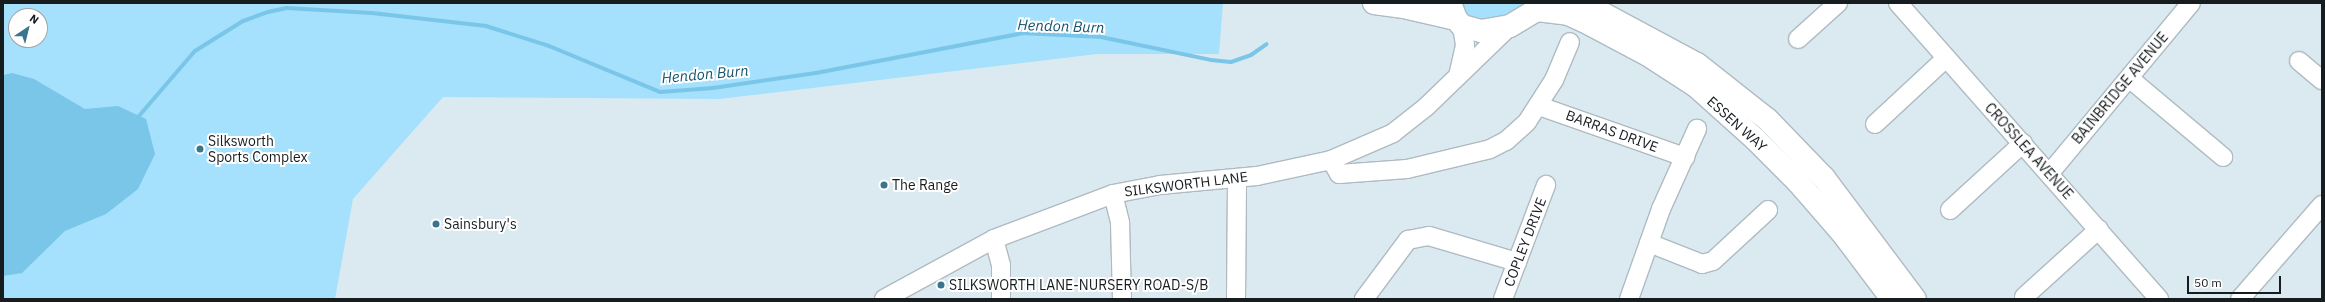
<!DOCTYPE html>
<html>
<head>
<meta charset="utf-8">
<style>
  body { margin:0 }
  #map { position:relative; width:2325px; height:302px; overflow:hidden; background:#dbeaf1; font-family:"IBM Plex Sans",sans-serif }
  div>[style] { position:absolute }
  .green>* { inset:0; background:#a5e0fc }
  .water>* { inset:0; background:#7ac6e9 }
  .stream>* { height:4px; margin:-2px; padding:0 2px; transform-origin:2px; border-radius:2px; background:#7ac6e9 }
  .roads { filter:drop-shadow(1px 0 #aebbc2) drop-shadow(-1px 0 #aebbc2) drop-shadow(0 1px #aebbc2) drop-shadow(0 -1px #aebbc2) }
  .minor>* { height:18px; margin:-9px; padding:0 9px; transform-origin:9px; border-radius:9px; background:#fff }
  .major>* { height:22px; margin:-11px; padding:0 11px; transform-origin:11px; border-radius:11px; background:#fff }
  .dots>* { width:11px; height:11px; translate:-50% -50%; box-sizing:border-box; border:2px solid #fff; border-radius:50% }
  span { translate:-50% -50%; white-space:nowrap; text-align:center; line-height:1.15; -webkit-text-stroke:4px #fff; paint-order:stroke }
  .street-label { font-size:14px; color:#171c1f }
  .poi-label { font-size:14px; color:#171c1f }
  .left { translate:0 -50%; text-align:left }
  .water-label { font-size:15px; color:#16536c; font-style:italic }
  .frame { position:absolute; inset:0; border:4px solid #171c1f; pointer-events:none }
  .north { position:absolute; left:8px; top:8px; width:40px; height:40px; box-sizing:border-box; background:#fff; border:1px solid #a2a4a5; border-radius:50%; rotate:35deg; font-size:11px; font-weight:700; line-height:16px; text-align:center; color:#171c1f }
  .north::after { content:''; display:block; margin:auto; width:14px; height:18px; background:#3a748d; clip-path:polygon(50% 0,100% 100%,50% 72%,0 100%) }
  .scale { position:absolute; left:2187px; top:276px; width:94px; height:18px; box-sizing:border-box; border:2px solid #171c1f; border-top:0; padding-left:5px; font-size:12px; line-height:14px; white-space:nowrap; color:#171c1f; -webkit-text-stroke:3px #fff; paint-order:stroke }
</style>
</head>
<body>
<div id="map">
  <div class="green">
    <i style="clip-path:polygon(evenodd,3px 3px,1223px 3px,1219px 54px,1097px 54px,719px 99px,443px 97px,353px 199px,335px 299px,3px 299px,3px 3px,16px 16px,40px 16px,40px 40px,16px 40px,16px 16px)"></i>
    <i style="clip-path:polygon(1460px 3px,1525px 3px,1521px 8px,1498px 20px,1480px 21px,1466px 15px)"></i>
  </div>
  <div class="water">
    <i style="clip-path:polygon(12px 73px,34px 79px,85px 109px,118px 106px,146px 119px,155px 154px,138px 189px,106px 214px,65px 231px,22px 273px,3px 276px,3px 75px)"></i>
  </div>
  <div class="stream">
    <i style="left:139px;top:116px;width:86px;rotate:-49.3deg"></i>
    <i style="left:195px;top:51px;width:57px;rotate:-32deg"></i>
    <i style="left:243px;top:21px;width:27px;rotate:-20deg"></i>
    <i style="left:268px;top:12px;width:19px;rotate:-12deg"></i>
    <i style="left:287px;top:8px;width:85px;rotate:3.4deg"></i>
    <i style="left:372px;top:13px;width:115px;rotate:6.5deg"></i>
    <i style="left:486px;top:26px;width:66px;rotate:17.6deg"></i>
    <i style="left:549px;top:46px;width:120px;rotate:22.5deg"></i>
    <i style="left:660px;top:92px;width:53px;rotate:-4.3deg"></i>
    <i style="left:713px;top:88px;width:104px;rotate:-8.3deg"></i>
    <i style="left:816px;top:73px;width:211px;rotate:-10.9deg"></i>
    <i style="left:1023px;top:33px;width:78px;rotate:2.9deg"></i>
    <i style="left:1101px;top:37px;width:112px;rotate:11.8deg"></i>
    <i style="left:1211px;top:60px;width:20px;rotate:6deg"></i>
    <i style="left:1231px;top:62px;width:21px;rotate:-19deg"></i>
    <i style="left:1251px;top:55px;width:19px;rotate:-35deg"></i>
  </div>
  <div class="roads">
    <div class="minor">
      <i style="left:1898px;top:3px;width:395px;rotate:48.6deg"></i>
      <i style="left:1798px;top:39px;width:54px;rotate:-42deg"></i>
      <i style="left:2299px;top:61px;width:30px;rotate:40deg"></i>
      <i style="left:1458px;top:76px;width:32px;rotate:-77deg"></i>
      <i style="left:1465px;top:45px;width:19px;rotate:-99deg"></i>
      <i style="left:2129px;top:78px;width:123px;rotate:40deg"></i>
      <i style="left:1539px;top:106px;width:155px;rotate:19.3deg"></i>
      <i style="left:1875px;top:124px;width:97px;rotate:-42.9deg"></i>
      <i style="left:1331px;top:160px;width:16px;rotate:60deg"></i>
      <i style="left:1339px;top:174px;width:68px;rotate:-4.2deg"></i>
      <i style="left:1407px;top:169px;width:85px;rotate:-13.5deg"></i>
      <i style="left:1490px;top:149px;width:18px;rotate:-27deg"></i>
      <i style="left:1506px;top:141px;width:28px;rotate:-42deg"></i>
      <i style="left:1527px;top:122px;width:50px;rotate:-57.3deg"></i>
      <i style="left:1554px;top:80px;width:41px;rotate:-67.2deg"></i>
      <i style="left:2049px;top:174px;width:222px;rotate:-50.3deg"></i>
      <i style="left:1113px;top:194px;width:30px;rotate:76deg"></i>
      <i style="left:1120px;top:223px;width:76px;rotate:88.5deg"></i>
      <i style="left:1950px;top:210px;width:99px;rotate:-42.5deg"></i>
      <i style="left:994px;top:239px;width:27px;rotate:75deg"></i>
      <i style="left:1001px;top:265px;width:34px;rotate:90deg"></i>
      <i style="left:1649px;top:243px;width:57px;rotate:21.6deg"></i>
      <i style="left:1702px;top:264px;width:11px;rotate:-15deg"></i>
      <i style="left:1713px;top:261px;width:75px;rotate:-42.8deg"></i>
      <i style="left:2024px;top:297px;width:101px;rotate:-42.2deg"></i>
      <i style="left:884px;top:299px;width:125px;rotate:-28.6deg"></i>
      <i style="left:994px;top:239px;width:127px;rotate:-20.7deg"></i>
      <i style="left:1113px;top:194px;width:48px;rotate:-10.8deg"></i>
      <i style="left:1160px;top:185px;width:97px;rotate:-5.3deg"></i>
      <i style="left:1257px;top:176px;width:76px;rotate:-12.2deg"></i>
      <i style="left:1331px;top:160px;width:68px;rotate:-23.5deg"></i>
      <i style="left:1393px;top:133px;width:42px;rotate:-38.2deg"></i>
      <i style="left:1426px;top:107px;width:117px;rotate:-44deg"></i>
      <i style="left:1236px;top:299px;width:121px;rotate:-89.5deg"></i>
      <i style="left:1364px;top:299px;width:74px;rotate:-53.3deg"></i>
      <i style="left:1408px;top:240px;width:21px;rotate:-11deg"></i>
      <i style="left:1429px;top:236px;width:92px;rotate:16.5deg"></i>
      <i style="left:1503px;top:299px;width:122px;rotate:-69.3deg"></i>
      <i style="left:1629px;top:299px;width:96px;rotate:-70.4deg"></i>
      <i style="left:1661px;top:209px;width:88px;rotate:-65.8deg"></i>
      <i style="left:2240px;top:299px;width:125px;rotate:-48.9deg"></i>
    </div>
    <div class="major">
      <i style="left:1374px;top:3px;width:34px;rotate:8deg"></i>
      <i style="left:1408px;top:8px;width:49px;rotate:12.9deg"></i>
      <i style="left:1450px;top:3px;width:17px;rotate:69deg"></i>
      <i style="left:1456px;top:19px;width:9px;rotate:49deg"></i>
      <i style="left:1462px;top:26px;width:20px;rotate:15deg"></i>
      <i style="left:1481px;top:31px;width:29px;rotate:-10deg"></i>
      <i style="left:1510px;top:26px;width:31px;rotate:-31deg"></i>
      <i style="left:1537px;top:10px;width:7px;rotate:-74deg"></i>
      <i style="left:1583px;top:3px;width:129px;rotate:28.2deg"></i>
      <i style="left:1697px;top:64px;width:89px;rotate:38.2deg"></i>
      <i style="left:1767px;top:119px;width:82px;rotate:46deg"></i>
      <i style="left:1824px;top:178px;width:151px;rotate:53.1deg"></i>
      <i style="left:1537px;top:10px;width:31px;rotate:7deg"></i>
      <i style="left:1568px;top:14px;width:17px;rotate:24deg"></i>
      <i style="left:1584px;top:21px;width:72px;rotate:28deg"></i>
      <i style="left:1648px;top:55px;width:57px;rotate:32.9deg"></i>
      <i style="left:1696px;top:86px;width:79px;rotate:41.9deg"></i>
      <i style="left:1755px;top:139px;width:61px;rotate:45deg"></i>
      <i style="left:1798px;top:182px;width:69px;rotate:49.1deg"></i>
      <i style="left:1843px;top:234px;width:81px;rotate:53deg"></i>
    </div>
  </div>
  <div class="dots">
    <i style="left:200px;top:149px;background:#3a748d"></i>
    <i style="left:884px;top:185px;background:#3a748d"></i>
    <i style="left:436px;top:224px;background:#3a748d"></i>
    <i style="left:941px;top:285px;background:#3a748d"></i>
  </div>
  <div class="street-label">
    <span style="left:2120px;top:88px;rotate:-50deg">BAINBRIDGE AVENUE</span>
    <span style="left:1737px;top:124px;rotate:42deg">ESSEN WAY</span>
    <span style="left:1612px;top:131px;rotate:20deg">BARRAS DRIVE</span>
    <span style="left:2029px;top:151px;rotate:48deg">CROSSLEA AVENUE</span>
    <span style="left:1186px;top:184px;rotate:-7deg">SILKSWORTH LANE</span>
    <span style="left:1525px;top:242px;rotate:-69deg">COPLEY DRIVE</span>
  </div>
  <div class="poi-label">
    <span class="left" style="left:208px;top:149px">Silksworth<br>Sports Complex</span>
    <span class="left" style="left:892px;top:185px">The Range</span>
    <span class="left" style="left:444px;top:224px">Sainsbury's</span>
    <span class="left" style="left:949px;top:285px">SILKSWORTH LANE-NURSERY ROAD-S/B</span>
  </div>
  <div class="water-label">
    <span style="left:1061px;top:26px;rotate:2deg">Hendon Burn</span>
    <span style="left:705px;top:74px;rotate:-5deg">Hendon Burn</span>
  </div>
  <div class="frame"></div>
  <div class="north">N</div>
  <div class="scale">50 m</div>
</div>
</body>
</html>
